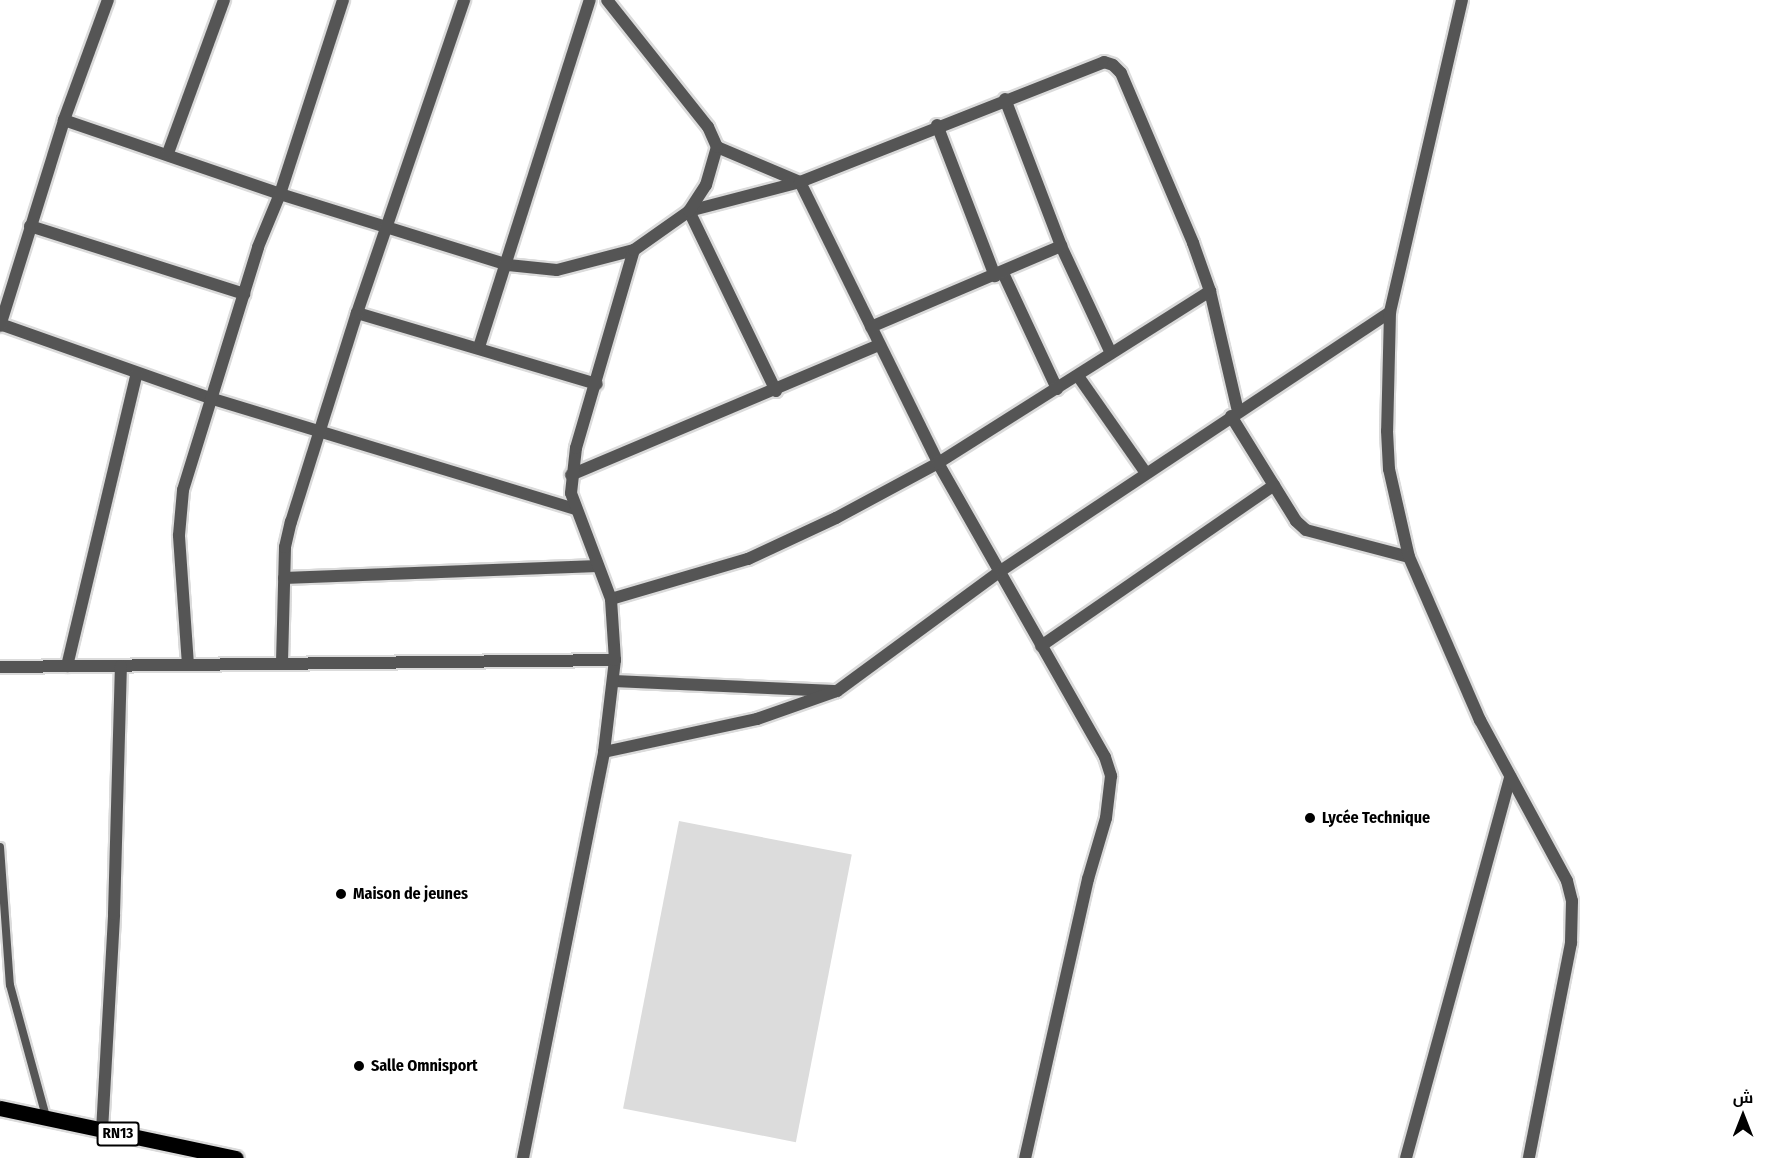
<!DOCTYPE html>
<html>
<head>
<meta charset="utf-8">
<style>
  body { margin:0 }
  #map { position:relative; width:1785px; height:1158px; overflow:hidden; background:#fff; font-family:"Fira Sans Condensed",Cairo,sans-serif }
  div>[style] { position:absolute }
  .green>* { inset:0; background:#dcdcdc; transform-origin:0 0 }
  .roads { filter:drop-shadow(2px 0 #dbdbdb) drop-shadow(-2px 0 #dbdbdb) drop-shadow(0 2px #dbdbdb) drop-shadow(0 -2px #dbdbdb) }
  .service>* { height:8px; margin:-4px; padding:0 4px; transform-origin:4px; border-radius:4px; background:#555 }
  .minor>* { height:12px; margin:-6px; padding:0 6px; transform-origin:6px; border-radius:6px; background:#555 }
  .tertiary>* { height:12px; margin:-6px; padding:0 6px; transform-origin:6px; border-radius:6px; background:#555 }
  .primary>* { height:15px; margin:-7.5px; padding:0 7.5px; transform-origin:7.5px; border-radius:7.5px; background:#000 }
  .dots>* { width:16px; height:16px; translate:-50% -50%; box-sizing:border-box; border:3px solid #fff; border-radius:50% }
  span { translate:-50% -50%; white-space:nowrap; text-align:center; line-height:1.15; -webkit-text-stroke:5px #fff; paint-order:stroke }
  .shield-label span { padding:2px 4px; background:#fff; border:2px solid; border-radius:4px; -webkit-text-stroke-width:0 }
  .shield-label { font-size:15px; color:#000; font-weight:700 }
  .poi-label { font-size:16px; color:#000; font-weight:700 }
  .left { translate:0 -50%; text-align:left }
  .north { position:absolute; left:1713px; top:1086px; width:60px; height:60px; -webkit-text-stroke:4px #fff; paint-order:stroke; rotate:0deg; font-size:16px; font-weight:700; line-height:24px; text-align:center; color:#000 }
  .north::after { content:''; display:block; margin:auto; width:21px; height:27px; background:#000; clip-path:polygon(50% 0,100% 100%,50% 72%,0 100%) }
</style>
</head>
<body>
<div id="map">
  <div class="green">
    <i style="left:679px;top:821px;width:176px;height:293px;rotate:11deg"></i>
  </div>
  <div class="roads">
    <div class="service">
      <i style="left:0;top:847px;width:138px;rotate:85.9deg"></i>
      <i style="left:10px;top:985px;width:137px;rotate:74.7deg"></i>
    </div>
    <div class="minor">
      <i style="left:1005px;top:99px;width:157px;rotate:69.1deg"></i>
      <i style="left:1061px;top:246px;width:118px;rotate:65deg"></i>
      <i style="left:64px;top:120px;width:228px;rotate:18.9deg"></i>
      <i style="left:280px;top:194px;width:239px;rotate:17.3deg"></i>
      <i style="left:508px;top:265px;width:49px;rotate:5.8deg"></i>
      <i style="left:557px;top:270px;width:80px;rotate:-14.6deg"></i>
      <i style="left:937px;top:125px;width:162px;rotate:69deg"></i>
      <i style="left:717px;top:147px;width:90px;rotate:22.9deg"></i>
      <i style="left:800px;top:182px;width:313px;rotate:63.8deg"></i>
      <i style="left:938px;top:463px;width:338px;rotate:60.4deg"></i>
      <i style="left:1105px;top:757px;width:20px;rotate:72deg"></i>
      <i style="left:1111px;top:776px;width:42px;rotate:96.8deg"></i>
      <i style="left:1106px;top:818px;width:64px;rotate:106.4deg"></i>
      <i style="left:1088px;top:879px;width:286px;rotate:102.7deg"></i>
      <i style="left:168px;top:153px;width:163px;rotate:-69.9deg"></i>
      <i style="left:30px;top:226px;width:225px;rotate:17.6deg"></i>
      <i style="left:1003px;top:273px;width:128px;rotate:65deg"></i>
      <i style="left:357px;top:313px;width:250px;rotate:16.5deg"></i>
      <i style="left:0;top:324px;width:226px;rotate:19.4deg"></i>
      <i style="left:213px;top:399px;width:378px;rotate:16.9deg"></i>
      <i style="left:0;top:326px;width:216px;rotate:-72.7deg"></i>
      <i style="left:64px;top:120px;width:128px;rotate:-69.9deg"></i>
      <i style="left:871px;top:327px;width:207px;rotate:-23.1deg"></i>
      <i style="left:479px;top:347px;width:364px;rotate:-72.3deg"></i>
      <i style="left:1078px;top:376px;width:118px;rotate:55deg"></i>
      <i style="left:776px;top:391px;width:200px;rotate:-115.8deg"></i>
      <i style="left:689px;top:211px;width:115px;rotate:-14.6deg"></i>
      <i style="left:800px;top:182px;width:327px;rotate:-21.5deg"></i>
      <i style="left:1104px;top:62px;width:9px;rotate:18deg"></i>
      <i style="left:1113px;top:65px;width:11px;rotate:45deg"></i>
      <i style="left:1121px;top:73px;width:185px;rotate:67deg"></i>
      <i style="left:1193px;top:243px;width:51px;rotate:70.5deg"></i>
      <i style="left:1210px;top:291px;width:123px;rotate:76.9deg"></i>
      <i style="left:1231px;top:416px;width:123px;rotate:58.2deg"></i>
      <i style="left:1296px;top:521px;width:13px;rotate:42deg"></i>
      <i style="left:1306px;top:530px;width:106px;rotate:14.7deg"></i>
      <i style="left:571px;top:475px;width:334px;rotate:-22.9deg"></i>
      <i style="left:284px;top:578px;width:314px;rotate:-2.2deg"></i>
      <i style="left:611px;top:599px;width:143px;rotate:-16.3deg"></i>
      <i style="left:748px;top:559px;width:97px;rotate:-25deg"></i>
      <i style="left:836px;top:518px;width:116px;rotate:-28.3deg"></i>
      <i style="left:938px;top:463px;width:322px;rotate:-32.3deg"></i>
      <i style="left:1041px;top:646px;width:283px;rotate:-34.6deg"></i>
      <i style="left:282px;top:662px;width:115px;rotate:-88.5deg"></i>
      <i style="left:285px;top:547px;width:26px;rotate:-77deg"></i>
      <i style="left:291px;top:522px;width:219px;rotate:-72.5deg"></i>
      <i style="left:357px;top:313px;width:331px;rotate:-71.1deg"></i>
      <i style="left:188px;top:665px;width:130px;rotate:-94deg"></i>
      <i style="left:179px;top:535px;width:45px;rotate:-84.9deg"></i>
      <i style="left:183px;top:490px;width:254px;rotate:-72.8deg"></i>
      <i style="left:258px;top:247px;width:57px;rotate:-67.5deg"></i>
      <i style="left:280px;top:194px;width:204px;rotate:-72deg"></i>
      <i style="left:67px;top:666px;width:301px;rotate:-76.6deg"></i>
      <i style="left:0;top:667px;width:615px;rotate:-0.65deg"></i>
      <i style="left:614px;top:681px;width:220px;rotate:2.6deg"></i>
      <i style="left:604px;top:752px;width:157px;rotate:-12.2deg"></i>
      <i style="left:757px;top:719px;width:85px;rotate:-19.3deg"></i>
      <i style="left:837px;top:691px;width:205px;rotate:-36.3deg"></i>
      <i style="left:1002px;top:570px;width:466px;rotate:-33.6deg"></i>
      <i style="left:102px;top:1131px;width:217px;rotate:-86.8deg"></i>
      <i style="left:114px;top:914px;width:248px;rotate:-88.4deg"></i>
      <i style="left:523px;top:1158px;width:414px;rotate:-78.7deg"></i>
      <i style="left:604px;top:752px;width:93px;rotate:-83.2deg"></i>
      <i style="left:615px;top:660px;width:61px;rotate:-93.8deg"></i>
      <i style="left:611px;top:599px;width:113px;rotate:-110.7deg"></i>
      <i style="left:571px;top:493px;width:45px;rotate:-83.7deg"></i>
      <i style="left:576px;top:448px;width:206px;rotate:-73.7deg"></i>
      <i style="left:634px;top:250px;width:67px;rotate:-35.3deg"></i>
      <i style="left:689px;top:211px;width:31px;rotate:-57deg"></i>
      <i style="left:706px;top:185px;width:40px;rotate:-74deg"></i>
      <i style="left:717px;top:147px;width:22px;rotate:-114deg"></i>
      <i style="left:708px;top:127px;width:162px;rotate:-128.5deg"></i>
      <i style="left:1406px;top:1158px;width:395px;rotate:-74.7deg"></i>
    </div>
    <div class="tertiary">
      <i style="left:1462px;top:0;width:320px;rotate:103deg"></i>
      <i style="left:1390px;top:312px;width:119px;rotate:91.4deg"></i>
      <i style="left:1387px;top:431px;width:38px;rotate:87deg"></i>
      <i style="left:1389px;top:469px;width:90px;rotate:77.2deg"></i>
      <i style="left:1409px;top:557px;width:178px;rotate:66.5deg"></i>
      <i style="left:1480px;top:720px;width:183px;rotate:61.6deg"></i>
      <i style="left:1567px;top:881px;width:21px;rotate:76deg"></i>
      <i style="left:1572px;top:901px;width:42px;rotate:91.4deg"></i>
      <i style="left:1571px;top:943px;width:219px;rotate:101.1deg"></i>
    </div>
    <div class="primary">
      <i style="left:0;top:1108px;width:241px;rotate:12deg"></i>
    </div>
  </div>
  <div class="dots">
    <i style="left:1310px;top:818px;background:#000"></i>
    <i style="left:341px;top:894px;background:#000"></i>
    <i style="left:359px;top:1066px;background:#000"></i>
  </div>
  <div class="shield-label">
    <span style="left:118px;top:1134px">RN13</span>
  </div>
  <div class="poi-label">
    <span class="left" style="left:1322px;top:818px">Lycée Technique</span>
    <span class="left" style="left:353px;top:894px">Maison de jeunes</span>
    <span class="left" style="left:371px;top:1066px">Salle Omnisport</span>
  </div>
  <div class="north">ش</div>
</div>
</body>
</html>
